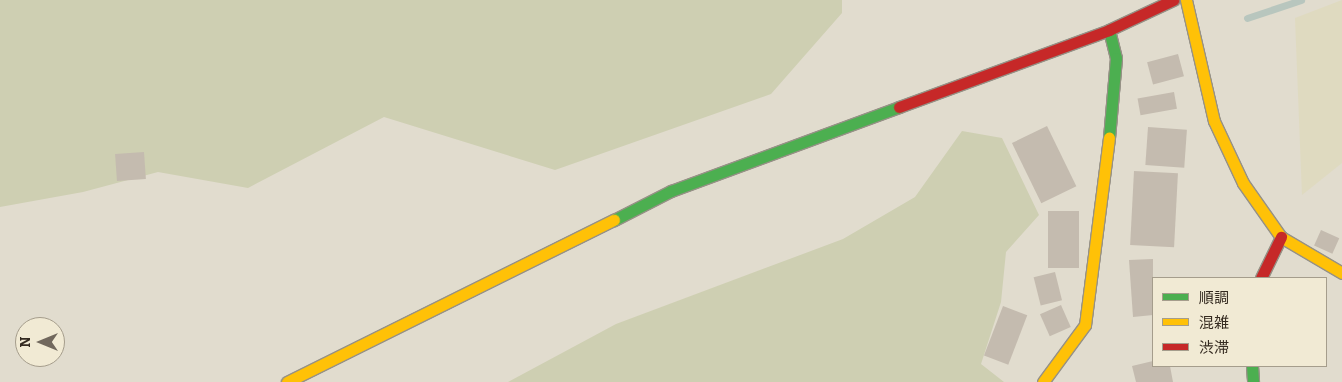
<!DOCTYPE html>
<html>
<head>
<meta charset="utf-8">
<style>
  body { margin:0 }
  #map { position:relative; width:1342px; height:382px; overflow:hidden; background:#e1dcce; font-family:Bitter,"Noto Sans JP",serif }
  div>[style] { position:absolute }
  .farmland>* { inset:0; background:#dfdac0 }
  .green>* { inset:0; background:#cecfb2 }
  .stream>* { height:7px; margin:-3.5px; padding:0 3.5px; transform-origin:3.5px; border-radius:3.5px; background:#b8c6be }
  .building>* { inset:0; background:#c4bbaf; transform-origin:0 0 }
  .roads { filter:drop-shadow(1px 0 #969186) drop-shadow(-1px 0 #969186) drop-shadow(0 1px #969186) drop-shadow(0 -1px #969186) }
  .fast>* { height:11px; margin:-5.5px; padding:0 5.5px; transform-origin:5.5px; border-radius:5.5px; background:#4caf50 }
  .slow>* { height:11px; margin:-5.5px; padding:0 5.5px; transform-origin:5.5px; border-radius:5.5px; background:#ffc107 }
  .jam>* { height:11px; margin:-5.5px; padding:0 5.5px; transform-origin:5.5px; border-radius:5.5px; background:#c62828 }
  span { translate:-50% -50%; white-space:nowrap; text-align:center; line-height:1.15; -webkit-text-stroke:4px #f1ead4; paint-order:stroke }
  .legend { position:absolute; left:1152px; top:277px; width:175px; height:90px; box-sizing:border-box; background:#f1ead4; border:1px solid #a59d8c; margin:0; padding:6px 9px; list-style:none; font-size:15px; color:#342a20 }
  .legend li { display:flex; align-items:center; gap:10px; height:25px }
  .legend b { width:25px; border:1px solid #a59d8c }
  .north { position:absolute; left:15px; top:317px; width:50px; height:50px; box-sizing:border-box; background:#f1ead4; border:1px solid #a59d8c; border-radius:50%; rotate:270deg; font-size:14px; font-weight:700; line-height:20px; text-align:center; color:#342a20 }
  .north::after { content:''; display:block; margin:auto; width:18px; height:22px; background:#71685d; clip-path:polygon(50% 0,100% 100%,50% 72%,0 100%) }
</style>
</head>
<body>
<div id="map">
  <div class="farmland">
    <i style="clip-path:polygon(1342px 0,1342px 163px,1302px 195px,1295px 18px)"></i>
  </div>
  <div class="green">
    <i style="clip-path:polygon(0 0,842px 0,842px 13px,771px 94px,555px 170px,384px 117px,248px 188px,158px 172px,83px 192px,0 207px)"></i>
    <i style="clip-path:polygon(962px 131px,1002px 138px,1039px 215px,1006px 252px,1001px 302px,981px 364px,1004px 382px,508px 382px,616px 324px,843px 239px,915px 197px)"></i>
  </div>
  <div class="stream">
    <i style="left:1247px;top:18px;width:57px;rotate:-18.4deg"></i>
  </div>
  <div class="building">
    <i style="left:1178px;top:54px;width:23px;height:32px;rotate:75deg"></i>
    <i style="left:1174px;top:92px;width:17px;height:37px;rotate:80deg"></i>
    <i style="left:1047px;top:126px;width:67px;height:39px;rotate:64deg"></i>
    <i style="left:1148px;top:127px;width:39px;height:38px;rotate:4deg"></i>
    <i style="left:144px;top:152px;width:27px;height:29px;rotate:86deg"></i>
    <i style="left:1134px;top:171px;width:44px;height:74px;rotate:3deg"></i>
    <i style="left:1048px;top:211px;width:31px;height:57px"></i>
    <i style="left:1321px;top:230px;width:20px;height:17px;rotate:24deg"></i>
    <i style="clip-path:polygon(1153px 259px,1153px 315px,1133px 317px,1129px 260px)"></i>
    <i style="left:1055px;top:272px;width:29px;height:22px;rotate:76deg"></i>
    <i style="left:1061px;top:305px;width:24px;height:23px;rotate:66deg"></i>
    <i style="left:1003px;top:306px;width:26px;height:53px;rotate:21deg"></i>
    <i style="clip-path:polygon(1153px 361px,1153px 366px,1170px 366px,1173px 382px,1136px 382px,1132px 366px)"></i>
  </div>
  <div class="roads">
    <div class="fast">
      <i style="left:1109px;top:30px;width:29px;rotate:76deg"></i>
      <i style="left:1116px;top:58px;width:80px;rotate:95deg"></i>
      <i style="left:614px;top:220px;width:64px;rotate:-27deg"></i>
      <i style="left:671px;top:191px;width:243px;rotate:-20.2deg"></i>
      <i style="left:1252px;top:366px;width:16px;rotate:86deg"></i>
    </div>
    <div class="slow">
      <i style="left:1186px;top:0;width:124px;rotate:77deg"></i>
      <i style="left:1214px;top:121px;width:68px;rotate:64.9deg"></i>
      <i style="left:1243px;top:183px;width:66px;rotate:54.9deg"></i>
      <i style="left:1281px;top:237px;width:71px;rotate:30.5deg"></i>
      <i style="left:287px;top:382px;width:365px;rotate:-26.4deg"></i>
      <i style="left:1043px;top:382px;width:71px;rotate:-53.6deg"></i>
      <i style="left:1085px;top:325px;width:189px;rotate:-82.7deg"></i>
    </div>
    <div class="jam">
      <i style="left:899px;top:107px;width:224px;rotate:-20.1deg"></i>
      <i style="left:1109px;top:30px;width:71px;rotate:-25.1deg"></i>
      <i style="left:1261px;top:278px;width:46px;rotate:-64deg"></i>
    </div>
  </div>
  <ul class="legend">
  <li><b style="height:6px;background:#4caf50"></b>順調</li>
  <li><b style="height:6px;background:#ffc107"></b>混雑</li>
  <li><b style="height:6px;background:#c62828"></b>渋滞</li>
  </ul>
  <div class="north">N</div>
</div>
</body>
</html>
